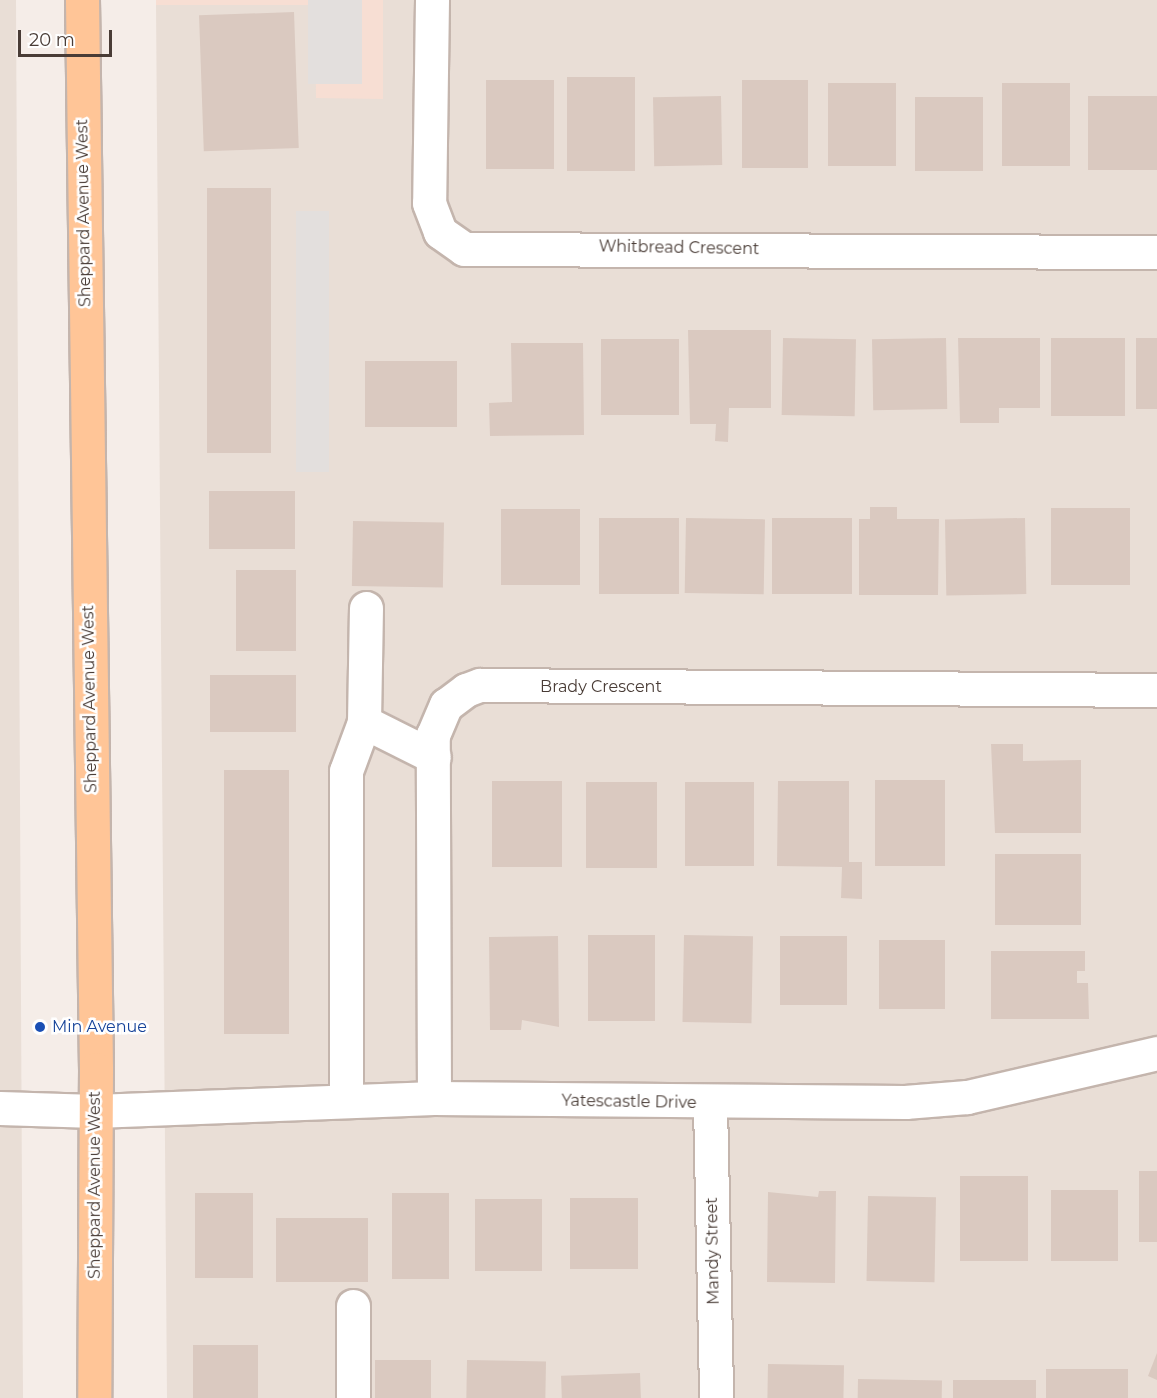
<!DOCTYPE html>
<html>
<head>
<meta charset="utf-8">
<style>
  body { margin:0 }
  #map { position:relative; width:1157px; height:1398px; overflow:hidden; background:#f5ede8; font-family:Montserrat,sans-serif }
  div>[style] { position:absolute }
  .residential>* { inset:0; background:#e9ded6 }
  .commercial>* { inset:0; background:#f7ded3 }
  .parking>* { inset:0; background:#e3dfdd; transform-origin:0 0 }
  .building>* { inset:0; background:#dac9c0; transform-origin:0 0 }
  .roads { filter:drop-shadow(2px 0 #c4b5ad) drop-shadow(-2px 0 #c4b5ad) drop-shadow(0 2px #c4b5ad) drop-shadow(0 -2px #c4b5ad) }
  .minor>* { height:33px; margin:-16.5px; padding:0 16.5px; transform-origin:16.5px; border-radius:16.5px; background:#fff }
  .major>* { height:33px; margin:-16.5px; padding:0 16.5px; transform-origin:16.5px; border-radius:16.5px; background:#ffc597 }
  .dots>* { width:16px; height:16px; translate:-50% -50%; box-sizing:border-box; border:3px solid #fff; border-radius:50% }
  span { translate:-50% -50%; white-space:nowrap; text-align:center; line-height:1.15; -webkit-text-stroke:5px #fff; paint-order:stroke }
  .street-label { font-size:16px; color:#493c36 }
  .transit-label { font-size:16px; color:#164399 }
  .left { translate:0 -50%; text-align:left }
  .scale { position:absolute; left:18px; top:30px; width:94px; height:27px; box-sizing:border-box; border:3px solid #493c36; border-top:0; padding-left:8px; font-size:18px; line-height:21px; white-space:nowrap; color:#493c36; -webkit-text-stroke:4px #fff; paint-order:stroke }
</style>
</head>
<body>
<div id="map">
  <div class="residential">
    <i style="clip-path:polygon(0 0,16px 0,23px 1398px,0 1398px)"></i>
    <i style="clip-path:polygon(383px 0,1157px 0,1157px 1398px,167px 1398px,156px 5px,315px 5px,383px 99px)"></i>
  </div>
  <div class="commercial">
    <i style="clip-path:polygon(156px 0,383px 0,383px 99px,316px 98px,315px 5px,156px 5px)"></i>
  </div>
  <div class="parking">
    <i style="left:308px;top:0;width:54px;height:84px"></i>
    <i style="left:296px;top:211px;width:33px;height:261px"></i>
  </div>
  <div class="building">
    <i style="left:294px;top:12px;width:136px;height:95px;rotate:88deg"></i>
    <i style="left:567px;top:77px;width:68px;height:94px"></i>
    <i style="left:486px;top:80px;width:68px;height:89px"></i>
    <i style="left:742px;top:80px;width:66px;height:88px"></i>
    <i style="left:828px;top:83px;width:68px;height:83px"></i>
    <i style="left:1002px;top:83px;width:68px;height:83px"></i>
    <i style="left:721px;top:96px;width:69px;height:68px;rotate:89deg"></i>
    <i style="left:1157px;top:96px;width:74px;height:69px;rotate:90deg"></i>
    <i style="left:915px;top:97px;width:68px;height:74px"></i>
    <i style="left:207px;top:188px;width:64px;height:265px"></i>
    <i style="clip-path:polygon(688px 330px,771px 330px,771px 408px,729px 408px,728px 442px,715px 441px,716px 424px,690px 424px)"></i>
    <i style="left:783px;top:338px;width:73px;height:77px;rotate:1deg"></i>
    <i style="left:946px;top:338px;width:71px;height:74px;rotate:89deg"></i>
    <i style="clip-path:polygon(958px 338px,1040px 338px,1040px 408px,999px 408px,999px 423px,960px 423px)"></i>
    <i style="left:1051px;top:338px;width:74px;height:78px"></i>
    <i style="left:1136px;top:338px;width:21px;height:71px"></i>
    <i style="left:601px;top:339px;width:78px;height:76px"></i>
    <i style="clip-path:polygon(511px 343px,583px 343px,584px 435px,490px 436px,489px 403px,512px 402px)"></i>
    <i style="left:365px;top:361px;width:92px;height:66px"></i>
    <i style="left:209px;top:491px;width:86px;height:58px"></i>
    <i style="clip-path:polygon(870px 507px,897px 507px,897px 519px,939px 519px,938px 595px,859px 595px,859px 519px,870px 519px)"></i>
    <i style="left:1051px;top:508px;width:79px;height:77px"></i>
    <i style="left:501px;top:509px;width:79px;height:76px"></i>
    <i style="left:599px;top:518px;width:80px;height:76px"></i>
    <i style="left:686px;top:518px;width:79px;height:75px;rotate:1deg"></i>
    <i style="left:772px;top:518px;width:80px;height:76px"></i>
    <i style="left:1025px;top:518px;width:76px;height:80px;rotate:89deg"></i>
    <i style="left:353px;top:521px;width:91px;height:65px;rotate:1deg"></i>
    <i style="left:236px;top:570px;width:60px;height:81px"></i>
    <i style="left:210px;top:675px;width:86px;height:57px"></i>
    <i style="clip-path:polygon(991px 744px,1023px 744px,1023px 761px,1081px 760px,1081px 833px,995px 833px)"></i>
    <i style="left:224px;top:770px;width:65px;height:264px"></i>
    <i style="left:875px;top:780px;width:70px;height:86px"></i>
    <i style="left:492px;top:781px;width:70px;height:86px"></i>
    <i style="clip-path:polygon(778px 781px,849px 781px,849px 862px,862px 862px,862px 899px,841px 898px,842px 867px,777px 866px)"></i>
    <i style="left:586px;top:782px;width:71px;height:86px"></i>
    <i style="left:685px;top:782px;width:69px;height:84px"></i>
    <i style="left:995px;top:854px;width:86px;height:71px"></i>
    <i style="left:588px;top:935px;width:67px;height:86px"></i>
    <i style="left:684px;top:935px;width:69px;height:87px;rotate:1deg"></i>
    <i style="clip-path:polygon(558px 936px,559px 1027px,522px 1020px,521px 1030px,490px 1030px,489px 937px)"></i>
    <i style="left:780px;top:936px;width:67px;height:69px"></i>
    <i style="left:879px;top:940px;width:66px;height:69px"></i>
    <i style="clip-path:polygon(991px 951px,1085px 951px,1085px 971px,1077px 971px,1077px 983px,1088px 983px,1089px 1019px,991px 1019px)"></i>
    <i style="left:1139px;top:1171px;width:18px;height:71px"></i>
    <i style="left:960px;top:1176px;width:68px;height:85px"></i>
    <i style="left:1051px;top:1190px;width:67px;height:71px"></i>
    <i style="clip-path:polygon(819px 1191px,836px 1191px,835px 1283px,767px 1282px,768px 1192px,818px 1197px)"></i>
    <i style="left:195px;top:1193px;width:58px;height:85px"></i>
    <i style="left:392px;top:1193px;width:57px;height:86px"></i>
    <i style="left:868px;top:1196px;width:68px;height:85px;rotate:1deg"></i>
    <i style="left:570px;top:1198px;width:68px;height:71px"></i>
    <i style="left:475px;top:1199px;width:67px;height:72px"></i>
    <i style="left:276px;top:1218px;width:92px;height:64px"></i>
    <i style="left:193px;top:1345px;width:65px;height:53px"></i>
    <i style="clip-path:polygon(1157px 1353px,1157px 1380px,1148px 1376px)"></i>
    <i style="left:375px;top:1360px;width:56px;height:38px"></i>
    <i style="left:467px;top:1360px;width:79px;height:38px;rotate:1deg"></i>
    <i style="left:768px;top:1364px;width:76px;height:34px;rotate:1deg"></i>
    <i style="left:1046px;top:1369px;width:82px;height:29px"></i>
    <i style="left:640px;top:1373px;width:25px;height:79px;rotate:88deg"></i>
    <i style="left:858px;top:1379px;width:84px;height:19px;rotate:1deg"></i>
    <i style="left:953px;top:1380px;width:83px;height:18px"></i>
  </div>
  <div class="roads">
    <div class="minor">
      <i style="left:432px;top:0;width:203px;rotate:90.8deg"></i>
      <i style="left:429px;top:203px;width:31px;rotate:69deg"></i>
      <i style="left:440px;top:232px;width:29px;rotate:35deg"></i>
      <i style="left:464px;top:249px;width:693px;rotate:0.25deg"></i>
      <i style="left:364px;top:722px;width:78px;rotate:26.6deg"></i>
      <i style="left:434px;top:1098px;width:363px;rotate:-90.2deg"></i>
      <i style="left:433px;top:735px;width:33px;rotate:-67deg"></i>
      <i style="left:446px;top:705px;width:25px;rotate:-37deg"></i>
      <i style="left:466px;top:690px;width:15px;rotate:-20deg"></i>
      <i style="left:480px;top:685px;width:677px;rotate:0.42deg"></i>
      <i style="left:346px;top:1100px;width:329px;rotate:-90deg"></i>
      <i style="left:346px;top:771px;width:52px;rotate:-69.8deg"></i>
      <i style="left:364px;top:722px;width:114px;rotate:-89deg"></i>
      <i style="left:710px;top:1104px;width:294px;rotate:88.8deg"></i>
      <i style="left:0;top:1108px;width:95px;rotate:1.8deg"></i>
      <i style="left:95px;top:1111px;width:339px;rotate:-2.2deg"></i>
      <i style="left:434px;top:1098px;width:471px;rotate:0.5deg"></i>
      <i style="left:905px;top:1102px;width:62px;rotate:-4.6deg"></i>
      <i style="left:967px;top:1097px;width:195px;rotate:-13deg"></i>
      <i style="left:353px;top:1306px;width:92px;rotate:90deg"></i>
    </div>
    <div class="major">
      <i style="left:82px;top:0;width:1069px;rotate:89.25deg"></i>
      <i style="left:96px;top:1069px;width:329px;rotate:90.3deg"></i>
    </div>
  </div>
  <div class="dots">
    <i style="left:40px;top:1027px;background:#1a4fb4"></i>
  </div>
  <div class="street-label">
    <span style="left:84px;top:213px;rotate:-91deg">Sheppard Avenue West</span>
    <span style="left:679px;top:248px;rotate:1deg">Whitbread Crescent</span>
    <span style="left:601px;top:687px">Brady Crescent</span>
    <span style="left:90px;top:699px;rotate:-91deg">Sheppard Avenue West</span>
    <span style="left:629px;top:1102px;rotate:1deg">Yatescastle Drive</span>
    <span style="left:95px;top:1185px;rotate:-90deg">Sheppard Avenue West</span>
    <span style="left:713px;top:1251px;rotate:-91deg">Mandy Street</span>
  </div>
  <div class="transit-label">
    <span class="left" style="left:52px;top:1027px">Min Avenue</span>
  </div>
  <div class="scale">20 m</div>
</div>
</body>
</html>
